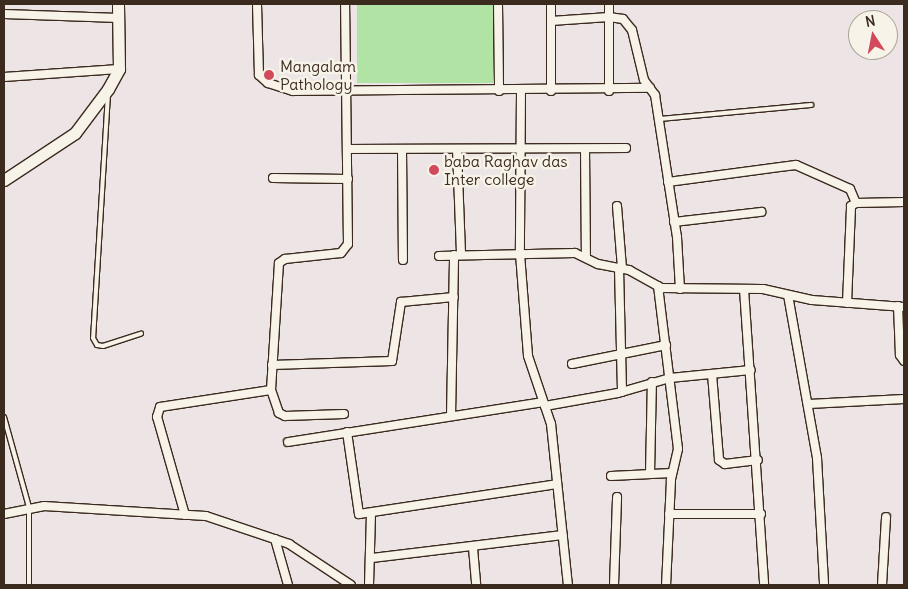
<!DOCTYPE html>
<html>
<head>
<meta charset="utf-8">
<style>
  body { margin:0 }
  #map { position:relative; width:908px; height:589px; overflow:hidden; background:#ede4e5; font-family:Delius,sans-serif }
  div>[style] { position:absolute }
  .green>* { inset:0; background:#b1e3a4; transform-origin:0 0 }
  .roads { filter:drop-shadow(1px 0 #3b2a1e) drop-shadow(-1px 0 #3b2a1e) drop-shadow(0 1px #3b2a1e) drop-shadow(0 -1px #3b2a1e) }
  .lane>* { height:4px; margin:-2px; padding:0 2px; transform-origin:2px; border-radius:2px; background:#f7f3e8 }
  .street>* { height:8px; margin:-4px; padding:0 4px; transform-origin:4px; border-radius:4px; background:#f7f3e8 }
  .secondary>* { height:11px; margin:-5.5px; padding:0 5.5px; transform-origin:5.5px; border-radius:5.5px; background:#f7f3e8 }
  .dots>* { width:14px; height:14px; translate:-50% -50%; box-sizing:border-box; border:2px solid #f7f3e8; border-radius:50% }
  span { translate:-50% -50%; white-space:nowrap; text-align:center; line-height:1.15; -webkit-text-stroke:5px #f7f3e8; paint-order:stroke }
  .poi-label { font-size:16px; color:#3b2a1e }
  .left { translate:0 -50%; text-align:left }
  .frame { position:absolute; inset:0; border:5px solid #3b2a1e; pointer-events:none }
  .north { position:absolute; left:848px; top:10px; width:50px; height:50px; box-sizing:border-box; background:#f7f3e8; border:1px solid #aca397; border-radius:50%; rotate:349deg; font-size:14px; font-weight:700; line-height:20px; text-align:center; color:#3b2a1e }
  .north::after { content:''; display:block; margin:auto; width:18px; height:22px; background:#d1495b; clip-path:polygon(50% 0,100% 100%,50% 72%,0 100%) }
</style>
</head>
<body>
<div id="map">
  <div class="green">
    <i style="left:357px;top:4px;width:136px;height:79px"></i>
  </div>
  <div class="roads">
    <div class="lane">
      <i style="left:108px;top:94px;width:244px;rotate:93.5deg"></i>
      <i style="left:93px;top:338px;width:8px;rotate:60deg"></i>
      <i style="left:97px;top:345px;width:6px;rotate:9deg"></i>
      <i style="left:103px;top:346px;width:40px;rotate:-18deg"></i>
      <i style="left:659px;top:119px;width:153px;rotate:-5.3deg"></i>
      <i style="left:4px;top:417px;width:93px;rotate:74.5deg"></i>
      <i style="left:29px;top:507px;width:78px;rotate:90deg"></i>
    </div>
    <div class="street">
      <i style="left:257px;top:4px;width:71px;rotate:88.4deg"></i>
      <i style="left:259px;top:75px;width:12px;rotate:42deg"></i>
      <i style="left:268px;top:83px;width:26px;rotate:18deg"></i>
      <i style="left:293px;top:91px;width:357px;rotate:-0.5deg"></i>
      <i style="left:498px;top:4px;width:87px;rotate:89.3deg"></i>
      <i style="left:609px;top:4px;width:87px;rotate:90deg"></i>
      <i style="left:4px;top:14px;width:115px;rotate:2deg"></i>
      <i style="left:551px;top:21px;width:58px;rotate:-3.9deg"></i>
      <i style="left:609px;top:17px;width:14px;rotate:8deg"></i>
      <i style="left:623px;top:19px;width:14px;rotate:51deg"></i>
      <i style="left:632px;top:30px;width:51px;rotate:76.5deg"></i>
      <i style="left:644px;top:80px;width:19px;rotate:54deg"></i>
      <i style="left:655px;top:95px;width:144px;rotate:81.2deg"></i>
      <i style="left:677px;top:237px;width:52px;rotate:86.7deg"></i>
      <i style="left:4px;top:77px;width:115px;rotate:-4deg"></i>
      <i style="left:521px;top:91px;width:163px;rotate:90.4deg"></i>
      <i style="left:520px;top:254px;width:102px;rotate:85.5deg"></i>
      <i style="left:528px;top:356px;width:72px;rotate:71.3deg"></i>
      <i style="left:551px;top:424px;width:162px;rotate:84deg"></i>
      <i style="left:551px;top:91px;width:87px;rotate:-90deg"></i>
      <i style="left:349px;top:149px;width:277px;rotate:-0.2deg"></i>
      <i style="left:402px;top:149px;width:111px;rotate:89.5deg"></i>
      <i style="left:457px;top:149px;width:106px;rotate:87.8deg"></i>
      <i style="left:585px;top:149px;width:107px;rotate:89.5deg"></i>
      <i style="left:273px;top:178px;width:75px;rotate:0.8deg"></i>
      <i style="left:668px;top:182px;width:129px;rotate:-7.6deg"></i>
      <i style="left:796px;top:165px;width:59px;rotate:24deg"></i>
      <i style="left:850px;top:189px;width:15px;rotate:67deg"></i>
      <i style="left:617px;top:206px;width:62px;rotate:85.4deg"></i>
      <i style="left:674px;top:222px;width:88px;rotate:-6.6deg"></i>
      <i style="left:439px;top:256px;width:136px;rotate:-1.3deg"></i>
      <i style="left:575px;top:253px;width:25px;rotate:26deg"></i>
      <i style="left:598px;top:264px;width:32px;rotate:11deg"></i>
      <i style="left:629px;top:270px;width:38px;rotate:29deg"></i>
      <i style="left:662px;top:288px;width:101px;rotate:0.6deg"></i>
      <i style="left:763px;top:289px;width:50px;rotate:12.7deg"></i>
      <i style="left:812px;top:300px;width:92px;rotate:4.4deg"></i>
      <i style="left:619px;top:268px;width:124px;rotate:88.6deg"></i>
      <i style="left:658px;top:286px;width:164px;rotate:83deg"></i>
      <i style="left:678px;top:449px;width:32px;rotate:103deg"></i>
      <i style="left:671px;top:480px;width:105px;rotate:92.7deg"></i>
      <i style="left:744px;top:289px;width:297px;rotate:86.1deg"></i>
      <i style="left:788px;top:295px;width:166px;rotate:79.9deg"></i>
      <i style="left:817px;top:458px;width:127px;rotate:86.8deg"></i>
      <i style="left:847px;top:303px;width:97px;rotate:-87.6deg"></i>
      <i style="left:851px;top:206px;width:6px;rotate:-31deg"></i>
      <i style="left:856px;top:203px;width:48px;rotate:-1.2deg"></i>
      <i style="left:898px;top:306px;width:49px;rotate:87.7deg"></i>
      <i style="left:900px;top:355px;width:7px;rotate:56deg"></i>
      <i style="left:572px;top:364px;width:96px;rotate:-11.4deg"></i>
      <i style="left:272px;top:365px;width:120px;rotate:-1.9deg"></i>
      <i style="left:392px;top:361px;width:60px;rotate:-81.3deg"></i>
      <i style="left:401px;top:302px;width:53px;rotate:-5.4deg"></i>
      <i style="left:712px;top:374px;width:86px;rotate:85.3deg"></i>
      <i style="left:719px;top:460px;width:7px;rotate:34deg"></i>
      <i style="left:725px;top:464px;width:33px;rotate:-7deg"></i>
      <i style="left:809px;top:404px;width:95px;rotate:-3deg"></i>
      <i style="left:545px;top:406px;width:74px;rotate:-10.1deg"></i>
      <i style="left:618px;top:393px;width:54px;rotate:-16.1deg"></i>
      <i style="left:670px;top:378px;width:81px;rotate:-5.6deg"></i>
      <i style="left:344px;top:414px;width:59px;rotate:178.1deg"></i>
      <i style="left:285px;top:416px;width:7px;rotate:-153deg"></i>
      <i style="left:279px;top:413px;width:24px;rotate:-109deg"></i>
      <i style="left:271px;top:390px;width:127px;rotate:-86.4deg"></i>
      <i style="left:279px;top:263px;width:7px;rotate:-34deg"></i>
      <i style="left:285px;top:259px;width:56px;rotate:-6.1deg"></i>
      <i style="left:341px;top:253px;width:11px;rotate:-52deg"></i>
      <i style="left:348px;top:244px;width:240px;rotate:-90.7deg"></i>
      <i style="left:451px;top:416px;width:161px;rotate:-88.9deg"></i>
      <i style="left:347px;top:432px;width:83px;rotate:81.7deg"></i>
      <i style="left:359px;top:514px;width:200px;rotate:-8.6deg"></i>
      <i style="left:288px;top:442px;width:258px;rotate:-8.9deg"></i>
      <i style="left:650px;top:474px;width:92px;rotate:-88.8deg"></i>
      <i style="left:611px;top:476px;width:61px;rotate:-2.8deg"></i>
      <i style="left:4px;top:514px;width:41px;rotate:-11.3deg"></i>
      <i style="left:44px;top:506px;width:162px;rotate:3.5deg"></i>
      <i style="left:206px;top:516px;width:88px;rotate:18.6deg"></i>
      <i style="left:289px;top:544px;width:74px;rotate:33.5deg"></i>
      <i style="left:669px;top:514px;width:92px"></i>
      <i style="left:185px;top:515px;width:102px;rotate:-105.9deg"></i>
      <i style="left:157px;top:417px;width:10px;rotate:-73deg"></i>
      <i style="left:160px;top:407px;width:112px;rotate:-8.7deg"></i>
      <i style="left:275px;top:539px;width:48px;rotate:74.2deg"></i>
      <i style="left:473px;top:548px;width:37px;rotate:85deg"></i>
      <i style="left:372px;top:558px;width:192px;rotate:-6.9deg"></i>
      <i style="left:369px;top:585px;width:72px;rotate:-88.4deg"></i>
      <i style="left:614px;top:585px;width:88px;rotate:-88deg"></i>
      <i style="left:882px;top:585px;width:68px;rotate:-86.6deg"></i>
    </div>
    <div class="secondary">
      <i style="left:4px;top:180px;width:85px;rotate:-33.5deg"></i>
      <i style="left:75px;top:133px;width:55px;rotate:-53.1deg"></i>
      <i style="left:108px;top:89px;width:23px;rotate:-61deg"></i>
      <i style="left:119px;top:69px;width:65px;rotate:-90.9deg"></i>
    </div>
  </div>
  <div class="dots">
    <i style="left:269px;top:75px;background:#d1495b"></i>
    <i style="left:434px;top:170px;background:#d1495b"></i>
  </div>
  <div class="poi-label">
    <span class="left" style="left:280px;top:75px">Mangalam<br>Pathology</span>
    <span class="left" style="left:444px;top:170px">baba Raghav das<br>Inter college</span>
  </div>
  <div class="frame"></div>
  <div class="north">N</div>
</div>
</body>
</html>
